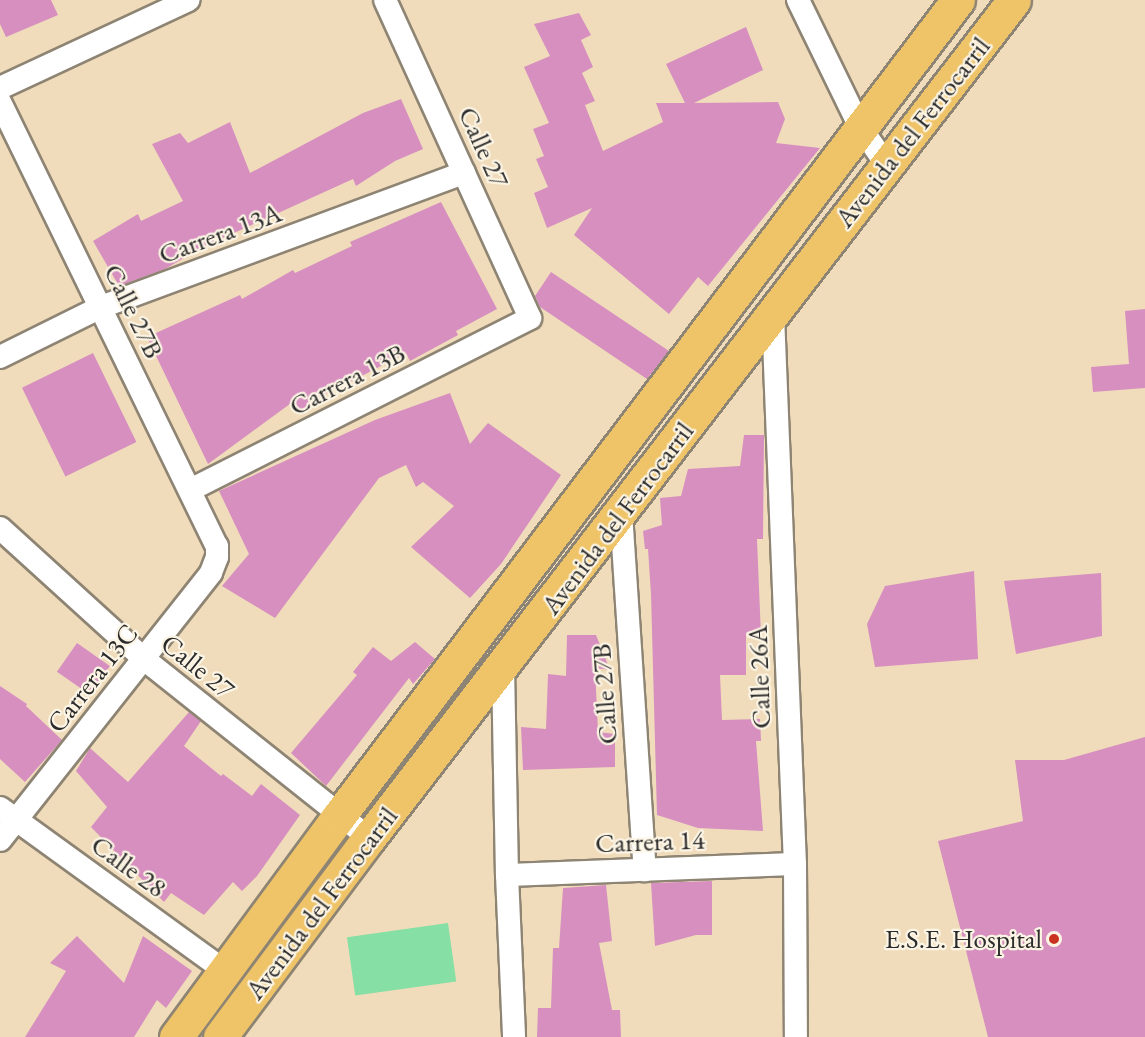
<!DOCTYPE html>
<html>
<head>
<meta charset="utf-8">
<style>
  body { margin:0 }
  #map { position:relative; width:1145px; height:1037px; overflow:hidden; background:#f0dcbb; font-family:"EB Garamond",serif }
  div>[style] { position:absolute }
  .green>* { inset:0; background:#86dfa4; transform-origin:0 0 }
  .building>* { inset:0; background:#d68fbf; transform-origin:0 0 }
  .roads { filter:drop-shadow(2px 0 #8e8473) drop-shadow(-2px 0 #8e8473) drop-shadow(0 2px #8e8473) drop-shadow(0 -2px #8e8473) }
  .street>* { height:22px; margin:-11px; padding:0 11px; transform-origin:11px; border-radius:11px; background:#fff }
  .primary>* { height:33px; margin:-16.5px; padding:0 16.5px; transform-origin:16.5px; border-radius:16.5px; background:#efc469 }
  .dots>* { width:16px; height:16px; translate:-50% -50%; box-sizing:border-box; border:3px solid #fcf5e5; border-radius:50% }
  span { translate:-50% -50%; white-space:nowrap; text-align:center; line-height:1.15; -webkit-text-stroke:4.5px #fcf5e5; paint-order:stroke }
  .street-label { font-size:27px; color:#2b2b2b }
  .poi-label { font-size:27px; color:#2b2b2b }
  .right { translate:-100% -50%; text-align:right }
</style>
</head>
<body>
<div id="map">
  <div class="green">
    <i style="left:448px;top:923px;width:59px;height:102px;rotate:82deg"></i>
  </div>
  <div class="building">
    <i style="clip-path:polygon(0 0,51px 0,58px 15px,6px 37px,0 24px)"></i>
    <i style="clip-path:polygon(579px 13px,591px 35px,581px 40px,593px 67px,582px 73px,595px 101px,585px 105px,603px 151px,663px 122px,656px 103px,685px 103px,666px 64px,746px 27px,763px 70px,694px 103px,778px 102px,785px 119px,776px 143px,820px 148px,708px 286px,698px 277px,669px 314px,574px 235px,592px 208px,547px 228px,534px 193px,548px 187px,536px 159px,544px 156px,533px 129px,549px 123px,524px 67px,550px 56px,534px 24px)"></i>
    <i style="clip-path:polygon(401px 99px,423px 149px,395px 161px,356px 186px,353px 179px,203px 247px,165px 269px,119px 286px,93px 241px,138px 214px,141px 221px,183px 201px,152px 144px,180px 133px,188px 143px,230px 122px,250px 173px,363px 113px)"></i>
    <i style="clip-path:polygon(441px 202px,497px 309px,456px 331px,458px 335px,410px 361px,406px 353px,350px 382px,349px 379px,299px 411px,294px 401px,208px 464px,147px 337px,240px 295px,242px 299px,293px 270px,295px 273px,352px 246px,350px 242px)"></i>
    <i style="clip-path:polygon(551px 272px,669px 351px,647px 379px,540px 307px,535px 296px)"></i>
    <i style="clip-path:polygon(1145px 309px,1145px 388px,1093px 392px,1091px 367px,1129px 364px,1125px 311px)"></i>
    <i style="left:93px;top:353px;width:99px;height:79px;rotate:64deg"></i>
    <i style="clip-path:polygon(450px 393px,470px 444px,488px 423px,561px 475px,501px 564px,470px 598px,411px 547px,454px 506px,423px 482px,416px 487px,406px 465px,379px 478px,275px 618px,222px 586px,249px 554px,219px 491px,375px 420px)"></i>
    <i style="clip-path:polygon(744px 435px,764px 435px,763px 539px,757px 539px,761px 636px,746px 635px,746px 675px,720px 675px,722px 720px,760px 719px,761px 741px,756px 741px,763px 831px,698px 828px,657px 815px,651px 594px,648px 549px,645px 549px,643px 531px,662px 525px,660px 498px,681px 496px,688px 469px,740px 466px)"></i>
    <i style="clip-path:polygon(974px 571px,978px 659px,875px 667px,867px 624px,885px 586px)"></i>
    <i style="clip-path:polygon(1101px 573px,1102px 636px,1016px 654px,1004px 581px)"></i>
    <i style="clip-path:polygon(567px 635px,596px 635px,610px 670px,595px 668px,598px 732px,615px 734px,615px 767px,523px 770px,521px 727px,546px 729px,548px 674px,566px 676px)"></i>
    <i style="clip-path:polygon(415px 642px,435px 659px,413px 684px,409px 678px,326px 786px,291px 753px,357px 675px,353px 672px,373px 647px,391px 661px)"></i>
    <i style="left:77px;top:643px;width:40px;height:35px;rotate:35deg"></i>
    <i style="clip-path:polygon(0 686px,27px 704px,26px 706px,62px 740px,25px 782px,0 759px)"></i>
    <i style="clip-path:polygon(189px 712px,201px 721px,184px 746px,221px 776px,223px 774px,252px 796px,261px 784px,300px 815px,257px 876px,242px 891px,233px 882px,204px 915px,171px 893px,164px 902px,91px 827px,107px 807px,76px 771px,90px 748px,128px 782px)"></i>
    <i style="clip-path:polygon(1145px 737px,1145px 1037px,988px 1037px,938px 841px,1023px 821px,1015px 760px,1064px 760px)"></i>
    <i style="clip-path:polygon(712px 881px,712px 935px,696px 935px,655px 946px,651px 883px)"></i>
    <i style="clip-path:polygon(606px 885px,612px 941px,599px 943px,612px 1010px,620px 1010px,621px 1037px,537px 1037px,538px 1008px,551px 1008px,553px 948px,559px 948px,563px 888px)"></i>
    <i style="clip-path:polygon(77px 936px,124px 983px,143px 936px,192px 971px,166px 1008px,157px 1000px,134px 1037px,25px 1037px,66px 971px,50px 963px)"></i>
  </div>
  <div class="roads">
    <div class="street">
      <i style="left:798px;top:0;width:141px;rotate:64deg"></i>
      <i style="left:860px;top:127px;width:47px;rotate:54.6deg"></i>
      <i style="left:0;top:88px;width:208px;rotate:-25deg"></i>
      <i style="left:0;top:102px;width:494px;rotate:64deg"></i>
      <i style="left:217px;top:546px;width:11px;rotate:90deg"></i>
      <i style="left:217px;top:557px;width:17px;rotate:111deg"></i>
      <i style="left:211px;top:573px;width:340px;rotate:128.3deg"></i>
      <i style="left:773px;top:315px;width:549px;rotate:87.71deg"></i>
      <i style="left:795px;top:864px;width:173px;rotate:89.7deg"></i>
      <i style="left:0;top:357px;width:113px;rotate:-26.3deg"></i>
      <i style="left:101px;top:307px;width:387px;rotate:-20.3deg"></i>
      <i style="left:190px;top:490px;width:381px;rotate:-26.8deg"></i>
      <i style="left:530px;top:318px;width:349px;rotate:-114.5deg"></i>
      <i style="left:621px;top:513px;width:358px;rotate:86.2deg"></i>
      <i style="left:0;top:528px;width:195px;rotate:42.3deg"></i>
      <i style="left:144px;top:659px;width:288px;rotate:38.5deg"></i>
      <i style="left:503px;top:667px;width:208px;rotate:88.9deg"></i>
      <i style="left:507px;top:875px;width:162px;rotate:87.5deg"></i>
      <i style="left:0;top:808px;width:276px;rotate:35.9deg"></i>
      <i style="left:507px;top:875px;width:288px;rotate:-2.2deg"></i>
    </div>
    <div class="primary">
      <i style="left:176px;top:1037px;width:275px;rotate:-53.6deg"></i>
      <i style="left:339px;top:816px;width:1024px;rotate:-52.82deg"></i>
      <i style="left:220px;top:1037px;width:249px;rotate:-53.2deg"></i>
      <i style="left:369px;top:838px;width:1057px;rotate:-52.41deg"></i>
    </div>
  </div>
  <div class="dots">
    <i style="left:1054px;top:939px;background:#c8321e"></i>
  </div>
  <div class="street-label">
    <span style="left:912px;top:132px;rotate:-52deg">Avenida del Ferrocarril</span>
    <span style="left:484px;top:147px;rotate:66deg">Calle 27</span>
    <span style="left:220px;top:233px;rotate:-20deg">Carrera 13A</span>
    <span style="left:134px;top:311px;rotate:64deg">Calle 27B</span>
    <span style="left:347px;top:379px;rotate:-27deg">Carrera 13B</span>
    <span style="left:617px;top:518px;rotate:-53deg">Avenida del Ferrocarril</span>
    <span style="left:198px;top:666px;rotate:39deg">Calle 27</span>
    <span style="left:759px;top:677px;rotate:-92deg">Calle 26A</span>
    <span style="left:92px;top:678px;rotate:-52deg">Carrera 13C</span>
    <span style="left:604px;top:694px;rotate:-94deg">Calle 27B</span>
    <span style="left:650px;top:841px;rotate:-2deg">Carrera 14</span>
    <span style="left:129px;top:866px;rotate:36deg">Calle 28</span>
    <span style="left:321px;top:903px;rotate:-53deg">Avenida del Ferrocarril</span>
  </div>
  <div class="poi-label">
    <span class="right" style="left:1042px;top:939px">E.S.E. Hospital</span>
  </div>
</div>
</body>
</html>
